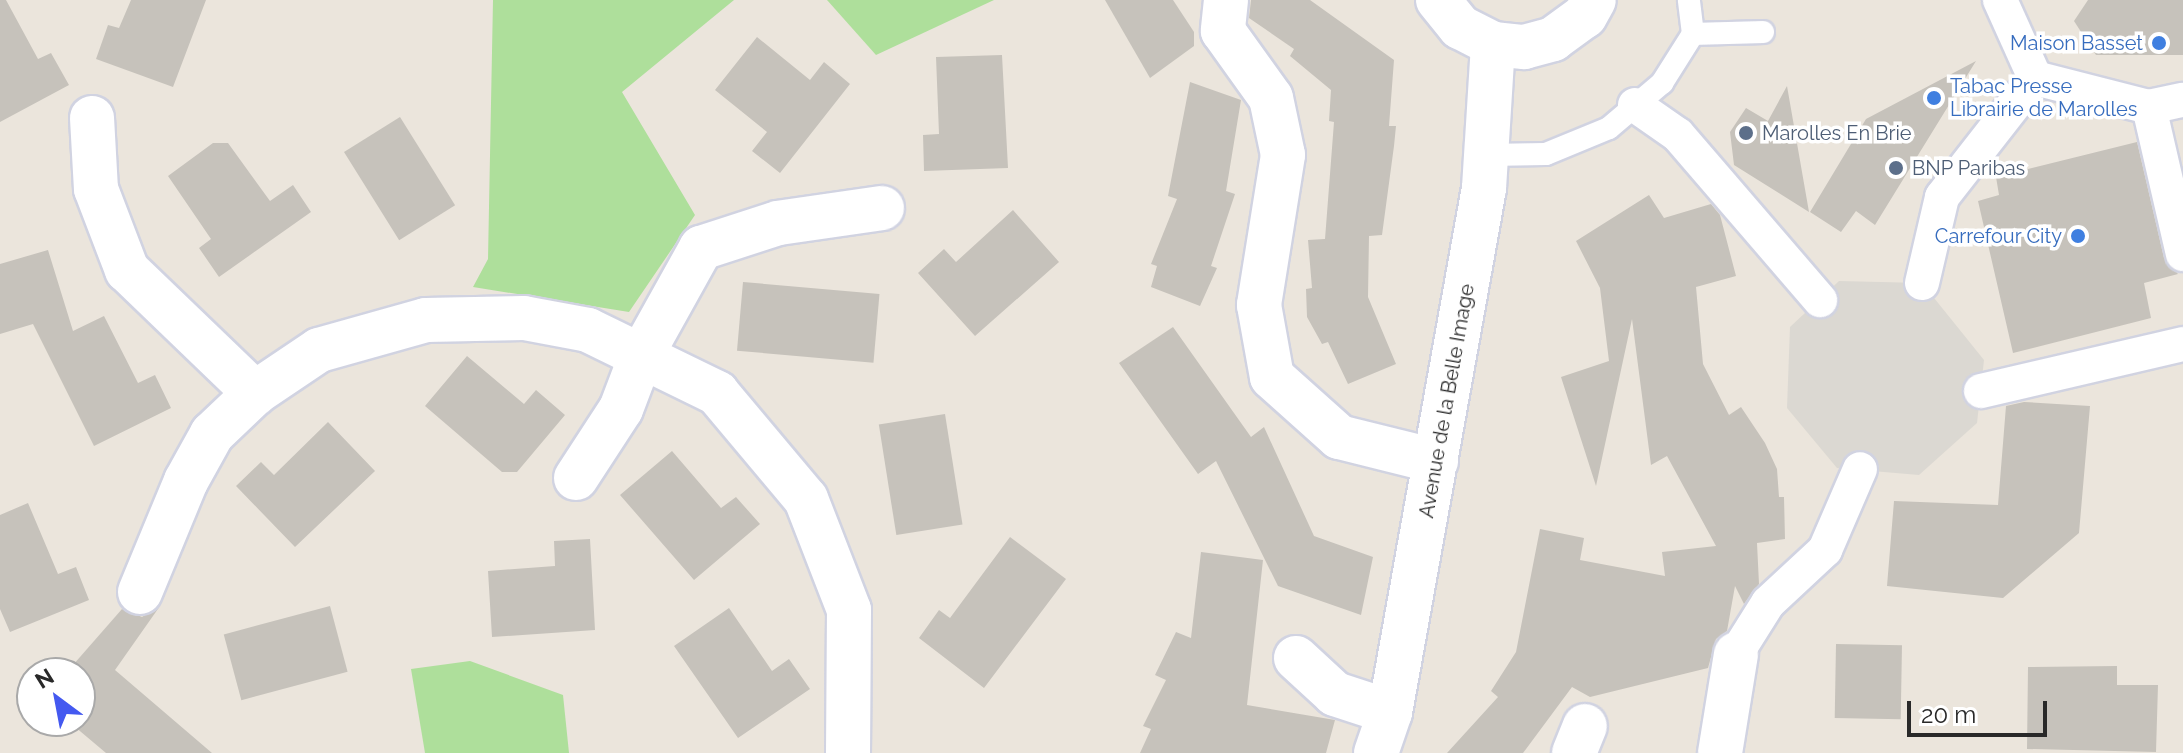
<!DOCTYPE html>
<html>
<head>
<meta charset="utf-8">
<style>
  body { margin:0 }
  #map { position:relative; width:2183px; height:753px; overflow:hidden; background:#ebe5dc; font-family:Raleway,sans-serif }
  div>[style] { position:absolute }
  .green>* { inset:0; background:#aedf9b }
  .plaza>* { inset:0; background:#dbd8d2 }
  .building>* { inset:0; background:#c6c2bb; transform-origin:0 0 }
  .roads { filter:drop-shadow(2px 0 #d1d3e1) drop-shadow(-2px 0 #d1d3e1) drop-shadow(0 2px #d1d3e1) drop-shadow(0 -2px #d1d3e1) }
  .service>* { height:22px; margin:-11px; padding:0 11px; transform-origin:11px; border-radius:11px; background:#fff }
  .pedestrian>* { height:34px; margin:-17px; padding:0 17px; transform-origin:17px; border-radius:17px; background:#fff }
  .minor>* { height:44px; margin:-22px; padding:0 22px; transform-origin:22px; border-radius:22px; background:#fff }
  .tertiary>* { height:44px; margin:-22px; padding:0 22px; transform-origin:22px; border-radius:22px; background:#fff }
  .dots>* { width:22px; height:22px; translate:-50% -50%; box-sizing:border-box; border:4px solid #fff; border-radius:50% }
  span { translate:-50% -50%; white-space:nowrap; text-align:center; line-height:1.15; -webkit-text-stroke:7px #fff; paint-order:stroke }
  .shop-label { font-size:20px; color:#366cbe }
  .right { translate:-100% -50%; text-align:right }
  .left { translate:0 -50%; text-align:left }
  .service-label { font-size:20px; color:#4e5e75 }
  .street-label { font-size:20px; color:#292929 }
  .north { position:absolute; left:16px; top:657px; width:80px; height:80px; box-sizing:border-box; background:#fff; border:2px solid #a9a9a9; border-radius:50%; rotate:328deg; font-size:22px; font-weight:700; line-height:32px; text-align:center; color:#292929 }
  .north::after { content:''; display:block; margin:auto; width:28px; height:36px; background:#4459f0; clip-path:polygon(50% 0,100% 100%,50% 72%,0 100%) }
  .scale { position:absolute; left:1907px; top:701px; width:140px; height:36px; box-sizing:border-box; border:4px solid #292929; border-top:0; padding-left:10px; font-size:24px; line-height:28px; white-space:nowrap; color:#292929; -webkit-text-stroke:6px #fff; paint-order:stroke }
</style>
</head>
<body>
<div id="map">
  <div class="green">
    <i style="clip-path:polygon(493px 0,734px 0,622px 92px,695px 215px,629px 312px,473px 287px,488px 259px)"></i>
    <i style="clip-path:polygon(827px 0,994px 0,876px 55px)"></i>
    <i style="clip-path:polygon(470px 661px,563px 695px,569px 753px,425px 753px,411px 669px)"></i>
  </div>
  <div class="plaza">
    <i style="clip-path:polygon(1839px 281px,1922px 283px,1984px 360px,1977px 423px,1919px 475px,1837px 468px,1787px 408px,1790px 327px)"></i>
  </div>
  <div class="building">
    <i style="clip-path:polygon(0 0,6px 0,38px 59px,51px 53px,69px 85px,0 122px)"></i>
    <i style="clip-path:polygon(131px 0,206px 0,173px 87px,96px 59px,108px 25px,119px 28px)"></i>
    <i style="clip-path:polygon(1105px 0,1173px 0,1194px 32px,1194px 46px,1150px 78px)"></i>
    <i style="clip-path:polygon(1251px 0,1310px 0,1394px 60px,1389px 126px,1396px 126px,1394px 146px,1382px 235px,1369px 236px,1368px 297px,1396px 364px,1348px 384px,1328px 342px,1322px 344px,1307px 317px,1306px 289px,1312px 288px,1308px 240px,1325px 239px,1334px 122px,1329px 121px,1331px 90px,1290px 56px,1294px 49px,1249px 18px)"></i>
    <i style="clip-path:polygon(2088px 0,2183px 0,2183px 55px,2096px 55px,2074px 21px)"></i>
    <i style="clip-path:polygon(757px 37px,810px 80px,824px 62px,850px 84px,780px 173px,752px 151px,767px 132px,715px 90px)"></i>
    <i style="clip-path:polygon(1002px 55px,1008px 168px,924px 171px,923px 135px,939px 134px,936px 57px)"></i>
    <i style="clip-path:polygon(1976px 61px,1875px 225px,1856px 211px,1841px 232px,1810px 212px,1866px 119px)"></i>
    <i style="clip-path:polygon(1190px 82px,1241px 100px,1226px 191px,1235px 194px,1211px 266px,1217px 268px,1200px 306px,1151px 287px,1157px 266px,1151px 264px,1177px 199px,1168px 196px)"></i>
    <i style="clip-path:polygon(1787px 86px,1809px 212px,1734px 165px,1730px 132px,1746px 108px,1768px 121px)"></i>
    <i style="left:400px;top:117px;width:104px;height:66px;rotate:58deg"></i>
    <i style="clip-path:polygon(2137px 142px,2164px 258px,2178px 274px,2144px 283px,2151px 318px,2013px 353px,1978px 201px,1999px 195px,1996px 177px)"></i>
    <i style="clip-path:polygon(213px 143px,228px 143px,270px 201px,293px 185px,311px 212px,219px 277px,199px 248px,211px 239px,168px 176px)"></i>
    <i style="clip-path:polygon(1649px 195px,1664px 218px,1711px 204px,1720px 215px,1736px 276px,1696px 287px,1703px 364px,1729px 415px,1741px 407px,1765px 443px,1777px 469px,1779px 497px,1784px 497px,1785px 539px,1757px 543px,1759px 584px,1744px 604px,1735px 586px,1727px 631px,1716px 639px,1708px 668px,1590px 697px,1572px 687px,1523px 753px,1447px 753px,1498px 697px,1491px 691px,1516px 652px,1540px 529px,1584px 538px,1580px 560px,1665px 576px,1662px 552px,1716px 546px,1667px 456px,1651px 465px,1632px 319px,1596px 486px,1561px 377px,1609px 361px,1600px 288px,1576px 241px)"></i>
    <i style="clip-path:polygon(1013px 210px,1059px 262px,975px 336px,918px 273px,944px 249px,956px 262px)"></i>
    <i style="clip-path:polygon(48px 250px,73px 331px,104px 316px,138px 383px,155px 375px,171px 408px,94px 446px,33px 324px,0 334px,0 264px)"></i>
    <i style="left:743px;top:282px;width:137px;height:69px;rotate:5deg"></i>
    <i style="clip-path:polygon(1173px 327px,1251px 437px,1264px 427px,1314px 536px,1373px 557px,1361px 615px,1278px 586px,1216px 461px,1198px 474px,1119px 363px)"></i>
    <i style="clip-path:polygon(467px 356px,524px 404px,536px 390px,565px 415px,517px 472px,502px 472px,425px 406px)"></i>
    <i style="clip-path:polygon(2024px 402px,2090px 406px,2079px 533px,2003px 598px,1887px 586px,1894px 501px,1998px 505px,2006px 406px)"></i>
    <i style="left:945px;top:414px;width:112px;height:67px;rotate:81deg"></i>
    <i style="clip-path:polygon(328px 422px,375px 471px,295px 547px,236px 486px,261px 462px,274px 475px)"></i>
    <i style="clip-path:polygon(672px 451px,721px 508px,736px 497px,760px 524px,694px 580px,620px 495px)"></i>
    <i style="clip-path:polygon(28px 503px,58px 574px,76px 567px,89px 600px,10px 632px,0 609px,0 515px)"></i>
    <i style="clip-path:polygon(1010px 537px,1066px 579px,984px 688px,919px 638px,939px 610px,950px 618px)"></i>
    <i style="clip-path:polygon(590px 539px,595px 630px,492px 637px,488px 571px,555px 566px,554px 541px)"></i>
    <i style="clip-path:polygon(1201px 552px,1263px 560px,1247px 705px,1335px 720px,1326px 753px,1140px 753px,1151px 729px,1143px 726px,1166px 680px,1155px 675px,1176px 632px,1191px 638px)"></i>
    <i style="clip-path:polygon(160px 606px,115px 670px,212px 753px,106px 753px,68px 721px,80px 721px,80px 673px,66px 673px,122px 609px,142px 617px)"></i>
    <i style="left:330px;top:606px;width:68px;height:110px;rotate:75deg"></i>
    <i style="clip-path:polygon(729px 608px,772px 671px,789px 659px,810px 689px,738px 738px,674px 646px)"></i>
    <i style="left:1836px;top:644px;width:66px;height:74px;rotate:1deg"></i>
    <i style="clip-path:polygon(2117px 666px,2117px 685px,2158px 685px,2156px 752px,2027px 749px,2028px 667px)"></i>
  </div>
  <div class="roads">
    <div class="service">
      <i style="left:1693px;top:34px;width:70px;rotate:-1.6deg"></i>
      <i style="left:1487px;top:155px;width:59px;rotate:-1deg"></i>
      <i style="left:1546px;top:154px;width:68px;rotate:-22.4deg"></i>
      <i style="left:1609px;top:128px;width:70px;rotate:-40.3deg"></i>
      <i style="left:1662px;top:83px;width:58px;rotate:-57.7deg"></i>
      <i style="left:1693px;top:34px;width:34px;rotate:-97deg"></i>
    </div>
    <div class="pedestrian">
      <i style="left:2000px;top:0;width:85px;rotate:65.8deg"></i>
      <i style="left:1635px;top:105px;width:52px;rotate:34.9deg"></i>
      <i style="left:1678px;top:135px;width:218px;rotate:49.3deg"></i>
      <i style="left:2149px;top:107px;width:151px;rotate:77deg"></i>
      <i style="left:1922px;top:283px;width:88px;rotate:-76.9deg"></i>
      <i style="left:1942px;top:197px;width:151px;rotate:-52deg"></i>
      <i style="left:2035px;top:78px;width:118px;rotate:14.3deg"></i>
      <i style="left:2149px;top:107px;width:35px;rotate:-12deg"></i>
      <i style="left:1981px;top:391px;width:207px;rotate:-13.1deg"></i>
      <i style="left:1736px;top:654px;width:60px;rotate:-57.9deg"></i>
      <i style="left:1768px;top:603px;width:78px;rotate:-42.9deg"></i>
      <i style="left:1825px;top:550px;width:88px;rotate:-66.6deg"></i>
    </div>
    <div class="minor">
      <i style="left:1226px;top:0;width:31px;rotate:96deg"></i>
      <i style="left:1223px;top:31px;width:82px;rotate:54.4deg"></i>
      <i style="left:1271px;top:98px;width:58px;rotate:78.1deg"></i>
      <i style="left:1283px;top:155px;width:152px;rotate:99.1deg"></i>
      <i style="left:1259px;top:305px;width:73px;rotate:79.8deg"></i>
      <i style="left:1272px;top:377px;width:90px;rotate:41.8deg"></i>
      <i style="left:1339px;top:437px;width:100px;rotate:13.9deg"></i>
      <i style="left:92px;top:118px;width:71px;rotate:86.8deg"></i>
      <i style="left:96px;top:189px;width:87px;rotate:69.1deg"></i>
      <i style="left:127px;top:270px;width:178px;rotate:43.9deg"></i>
      <i style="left:576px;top:478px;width:82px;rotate:-56.9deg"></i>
      <i style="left:621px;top:409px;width:57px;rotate:-69.3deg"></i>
      <i style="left:641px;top:356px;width:124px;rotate:-60.9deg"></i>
      <i style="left:701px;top:248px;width:81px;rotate:-18deg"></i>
      <i style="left:778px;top:223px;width:105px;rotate:-8.2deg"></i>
      <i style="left:140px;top:592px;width:120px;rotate:-67.5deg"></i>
      <i style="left:186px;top:481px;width:54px;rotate:-61deg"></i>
      <i style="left:212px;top:434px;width:59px;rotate:-43.6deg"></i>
      <i style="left:255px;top:393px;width:77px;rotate:-33.9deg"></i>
      <i style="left:319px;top:350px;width:111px;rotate:-15.7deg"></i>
      <i style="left:426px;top:320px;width:98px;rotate:-1.2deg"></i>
      <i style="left:524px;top:318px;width:65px;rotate:10.6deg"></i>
      <i style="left:588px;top:330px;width:144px;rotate:26deg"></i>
      <i style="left:717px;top:393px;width:138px;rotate:50deg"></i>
      <i style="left:806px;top:499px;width:119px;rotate:68.8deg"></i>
      <i style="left:849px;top:610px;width:143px;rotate:90.4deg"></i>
      <i style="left:1296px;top:658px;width:53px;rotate:42.7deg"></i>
      <i style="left:1335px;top:694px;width:58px;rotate:18.1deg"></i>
      <i style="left:1574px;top:753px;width:29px;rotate:-68deg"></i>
      <i style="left:1720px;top:753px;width:100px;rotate:-80.8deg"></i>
    </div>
    <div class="tertiary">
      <i style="left:1438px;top:0;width:35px;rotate:51deg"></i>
      <i style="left:1460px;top:27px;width:37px;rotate:27deg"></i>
      <i style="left:1493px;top:44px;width:31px;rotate:6deg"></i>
      <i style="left:1524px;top:47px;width:30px;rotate:-15deg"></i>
      <i style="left:1553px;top:39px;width:39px;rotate:-36deg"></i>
      <i style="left:1585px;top:16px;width:18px;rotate:-61deg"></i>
      <i style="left:1376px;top:753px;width:43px;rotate:-71.1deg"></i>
      <i style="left:1390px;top:712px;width:532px;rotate:-79.83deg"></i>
      <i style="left:1484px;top:188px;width:144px;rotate:-86.4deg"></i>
    </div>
  </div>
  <div class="dots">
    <i style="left:2159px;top:43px;background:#3f7fe0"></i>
    <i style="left:1934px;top:98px;background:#3f7fe0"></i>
    <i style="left:1746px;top:133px;background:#5c6f8a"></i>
    <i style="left:1896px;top:168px;background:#5c6f8a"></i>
    <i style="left:2078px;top:236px;background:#3f7fe0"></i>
  </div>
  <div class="shop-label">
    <span class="right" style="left:2143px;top:43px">Maison Basset</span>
    <span class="left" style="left:1950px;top:98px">Tabac Presse<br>Librairie de Marolles</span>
    <span class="right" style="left:2062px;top:236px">Carrefour City</span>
  </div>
  <div class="service-label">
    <span class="left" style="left:1762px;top:133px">Marolles En Brie</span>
    <span class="left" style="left:1912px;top:168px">BNP Paribas</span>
  </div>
  <div class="street-label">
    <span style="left:1447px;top:401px;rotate:-80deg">Avenue de la Belle Image</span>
  </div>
  <div class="north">N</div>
  <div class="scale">20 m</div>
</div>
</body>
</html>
